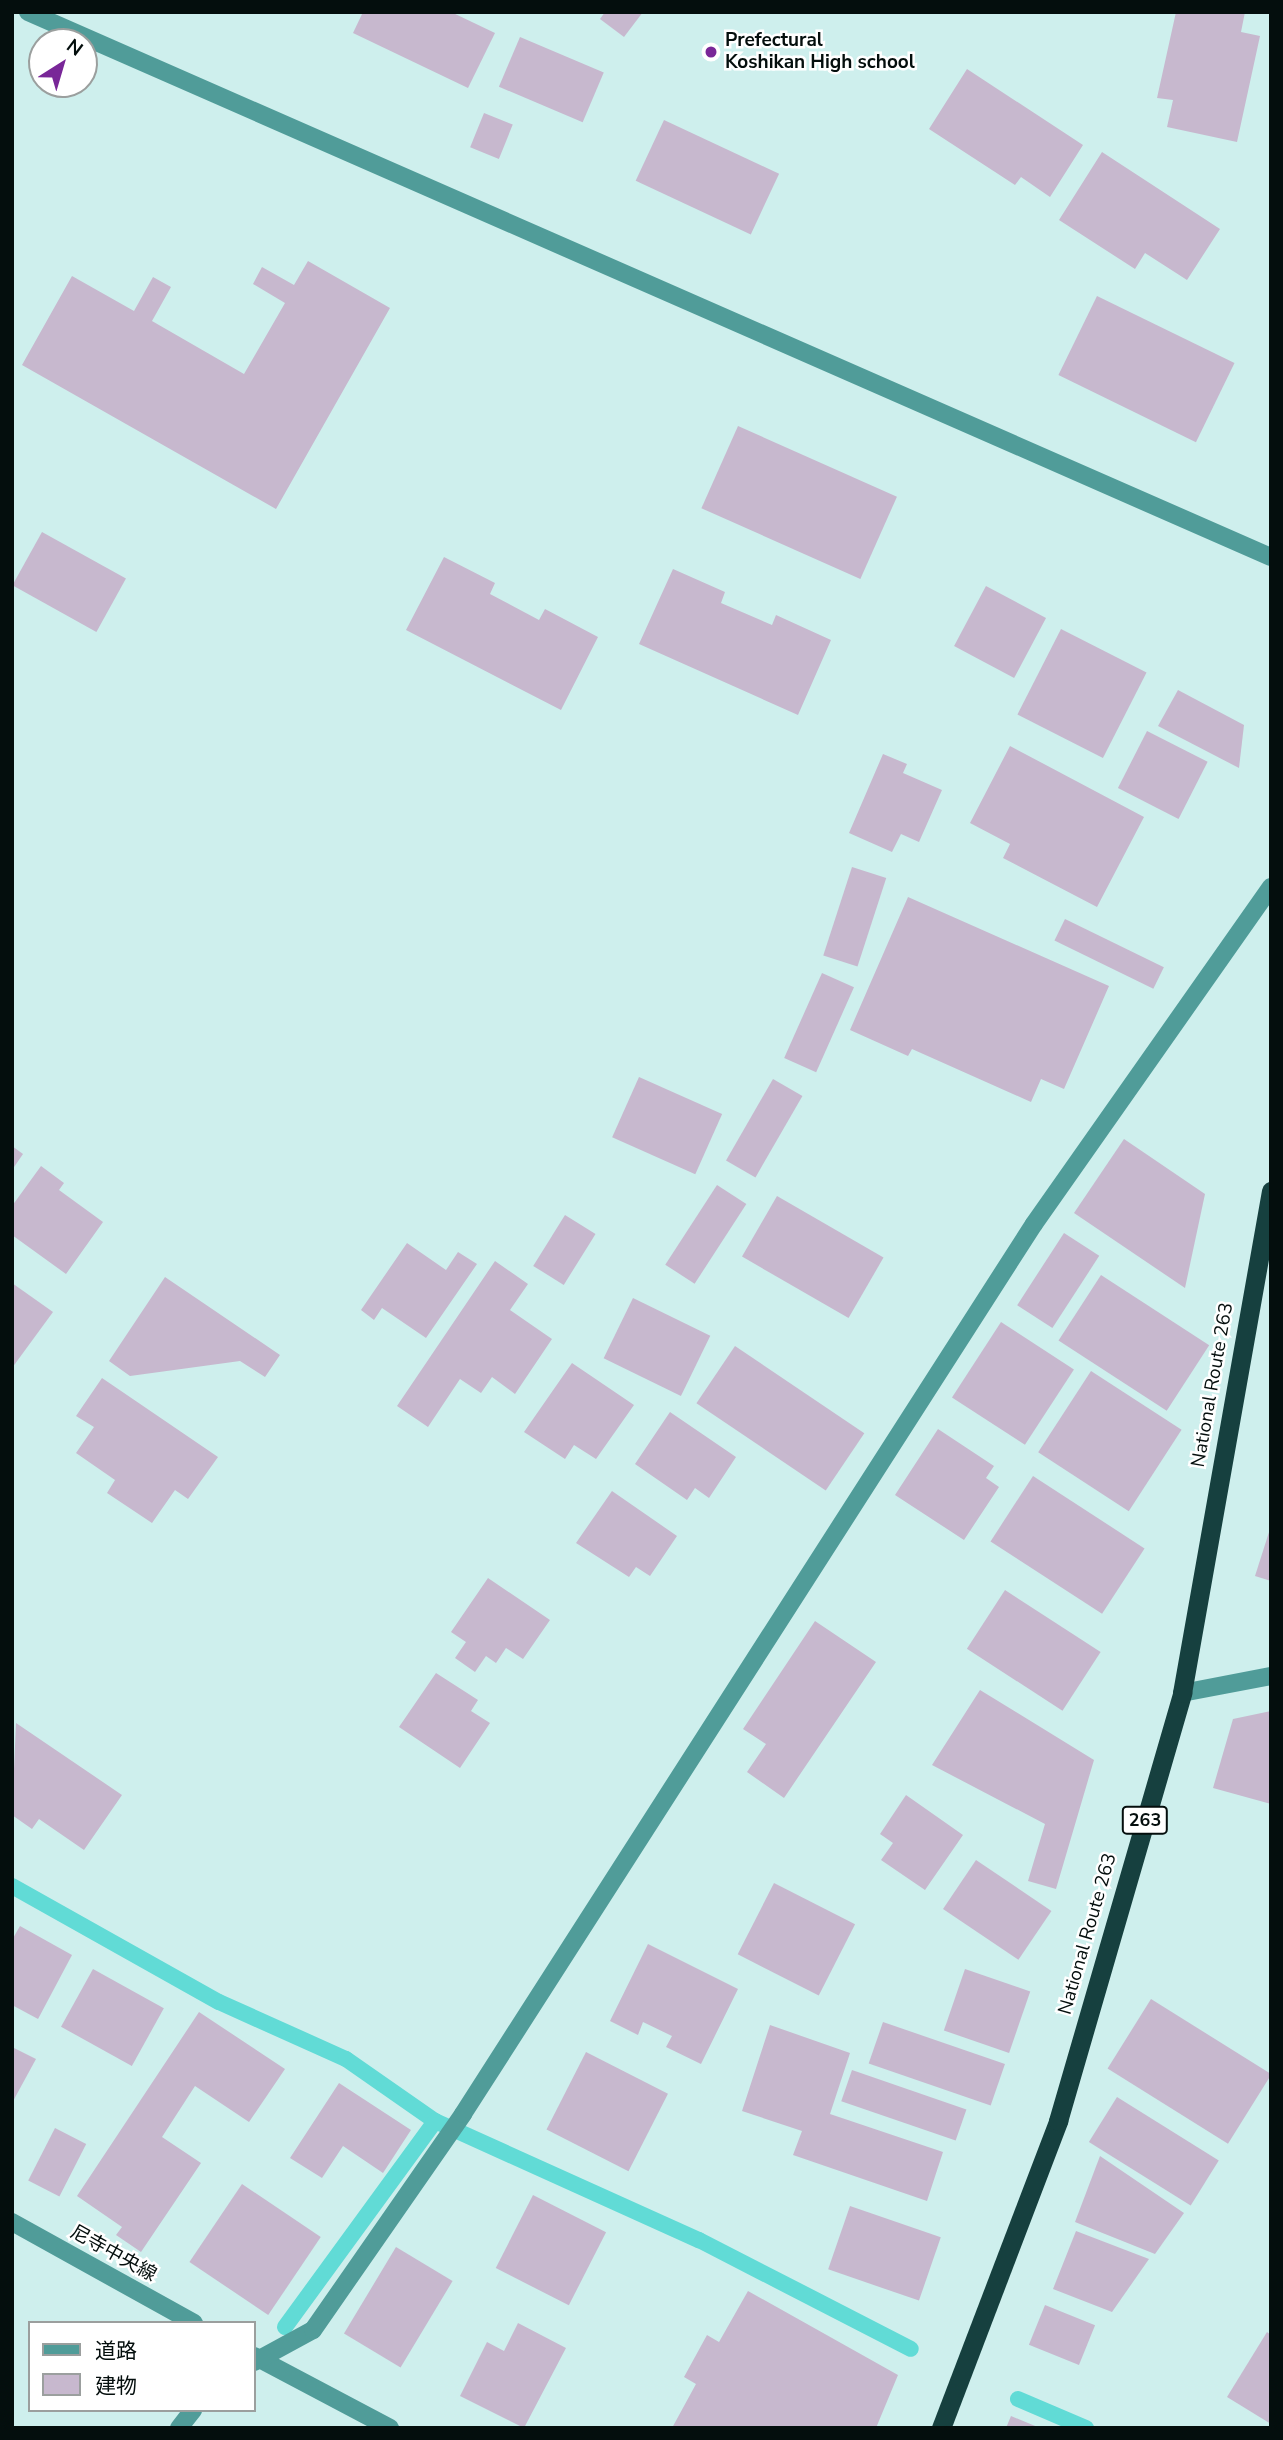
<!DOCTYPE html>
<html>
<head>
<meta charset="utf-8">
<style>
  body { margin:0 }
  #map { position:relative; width:1283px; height:2440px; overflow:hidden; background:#ceefed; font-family:"Nunito Sans","Noto Sans JP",sans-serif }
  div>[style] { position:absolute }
  .stream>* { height:16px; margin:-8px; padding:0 8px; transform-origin:8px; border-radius:8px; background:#61dbd6 }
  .building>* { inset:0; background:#c7b8ce; transform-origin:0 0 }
  .minor>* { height:18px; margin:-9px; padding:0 9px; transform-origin:9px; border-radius:9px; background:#509c99 }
  .tertiary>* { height:18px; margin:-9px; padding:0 9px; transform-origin:9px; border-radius:9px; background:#509c99 }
  .trunk>* { height:19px; margin:-9.5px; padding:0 9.5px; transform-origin:9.5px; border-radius:9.5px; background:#16403f }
  .dots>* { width:19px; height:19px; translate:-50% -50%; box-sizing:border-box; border:4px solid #fff; border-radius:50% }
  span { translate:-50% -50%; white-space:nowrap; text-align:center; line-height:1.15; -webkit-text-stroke:5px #fff; paint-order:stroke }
  .shield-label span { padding:2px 5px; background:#fff; border:2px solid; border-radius:5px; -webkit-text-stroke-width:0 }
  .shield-label { font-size:18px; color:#040e0d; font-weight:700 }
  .poi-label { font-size:19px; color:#040e0d; font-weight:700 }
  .left { translate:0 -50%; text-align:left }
  .street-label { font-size:19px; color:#040e0d }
  .frame { position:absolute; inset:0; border:14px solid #040e0d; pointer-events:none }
  .legend { position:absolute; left:28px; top:2321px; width:228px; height:91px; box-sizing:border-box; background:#fff; border:2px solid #9b9f9e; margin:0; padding:9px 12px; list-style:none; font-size:21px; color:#040e0d }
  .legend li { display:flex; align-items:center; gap:14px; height:35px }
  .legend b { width:35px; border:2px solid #9b9f9e }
  .north { position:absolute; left:28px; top:28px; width:70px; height:70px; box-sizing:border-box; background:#fff; border:2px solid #9b9f9e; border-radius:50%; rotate:37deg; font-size:19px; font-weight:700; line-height:28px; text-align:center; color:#040e0d }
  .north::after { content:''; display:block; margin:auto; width:24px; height:32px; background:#792798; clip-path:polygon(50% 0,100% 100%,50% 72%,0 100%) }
</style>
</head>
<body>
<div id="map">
  <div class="stream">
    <i style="left:12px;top:1886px;width:237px;rotate:29.3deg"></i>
    <i style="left:219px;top:2002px;width:139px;rotate:24.2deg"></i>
    <i style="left:346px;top:2059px;width:108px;rotate:34.9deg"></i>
    <i style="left:435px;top:2121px;width:290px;rotate:24.3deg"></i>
    <i style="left:699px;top:2240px;width:238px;rotate:27.2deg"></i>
    <i style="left:285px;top:2327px;width:255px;rotate:-53.9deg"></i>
    <i style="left:1018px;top:2399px;width:74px;rotate:23.1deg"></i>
  </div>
  <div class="building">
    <i style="clip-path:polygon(363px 12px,451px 12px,495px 33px,468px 88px,353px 33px)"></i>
    <i style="clip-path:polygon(605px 12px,643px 12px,624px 37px,600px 19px)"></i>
    <i style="clip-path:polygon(1176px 12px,1245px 12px,1241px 32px,1260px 36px,1237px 142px,1167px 127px,1173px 100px,1157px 98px)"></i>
    <i style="left:520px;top:37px;width:91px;height:54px;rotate:23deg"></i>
    <i style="clip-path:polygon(967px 69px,1083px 145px,1050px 197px,1021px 177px,1015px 185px,929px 129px)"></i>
    <i style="left:484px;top:113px;width:31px;height:37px;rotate:22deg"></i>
    <i style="left:664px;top:120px;width:127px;height:67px;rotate:25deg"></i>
    <i style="clip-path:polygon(1102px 152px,1220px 229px,1187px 280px,1145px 253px,1135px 269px,1059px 220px)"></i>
    <i style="clip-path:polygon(308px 261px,390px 308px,276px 509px,22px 365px,72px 276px,134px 311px,153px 277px,171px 287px,152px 321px,244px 374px,285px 303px,253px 284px,262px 267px,294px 285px)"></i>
    <i style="left:1097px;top:296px;width:153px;height:88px;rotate:26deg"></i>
    <i style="left:738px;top:426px;width:174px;height:90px;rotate:24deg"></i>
    <i style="left:42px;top:532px;width:96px;height:61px;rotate:29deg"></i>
    <i style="clip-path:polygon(444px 557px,495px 583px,490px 594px,539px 620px,545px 609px,598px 637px,561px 710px,406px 630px)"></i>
    <i style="clip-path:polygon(673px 569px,725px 592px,721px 603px,772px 625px,776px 615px,831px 640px,798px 715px,639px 644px)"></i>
    <i style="left:986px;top:586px;width:68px;height:68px;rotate:28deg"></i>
    <i style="left:1061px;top:629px;width:96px;height:96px;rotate:27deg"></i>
    <i style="clip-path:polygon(1178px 690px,1244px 725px,1239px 768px,1158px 726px)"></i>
    <i style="left:1147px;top:731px;width:68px;height:64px;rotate:27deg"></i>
    <i style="clip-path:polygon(1010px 746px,1144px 817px,1097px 907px,1003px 858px,1010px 844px,970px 823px)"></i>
    <i style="clip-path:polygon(883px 754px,907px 764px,903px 773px,942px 790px,919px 842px,901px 834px,892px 852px,849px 833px)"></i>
    <i style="left:852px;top:867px;width:36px;height:93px;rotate:18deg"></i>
    <i style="clip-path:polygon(908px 897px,1109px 986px,1064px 1089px,1041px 1079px,1031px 1102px,912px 1049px,908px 1056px,850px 1030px)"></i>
    <i style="left:1065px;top:919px;width:110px;height:24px;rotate:26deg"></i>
    <i style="left:822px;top:973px;width:35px;height:93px;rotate:24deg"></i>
    <i style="left:639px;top:1077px;width:91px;height:66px;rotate:24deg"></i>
    <i style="left:773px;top:1079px;width:34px;height:94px;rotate:30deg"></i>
    <i style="clip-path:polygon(1124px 1139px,1205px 1194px,1185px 1288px,1074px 1213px)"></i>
    <i style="clip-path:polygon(12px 1146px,23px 1154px,12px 1170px)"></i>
    <i style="clip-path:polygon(41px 1166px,64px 1183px,59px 1190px,103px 1222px,66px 1274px,12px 1235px,12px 1206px)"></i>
    <i style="left:717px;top:1185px;width:35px;height:95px;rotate:33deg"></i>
    <i style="left:777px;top:1196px;width:123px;height:70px;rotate:30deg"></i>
    <i style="left:565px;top:1215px;width:36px;height:60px;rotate:32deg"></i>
    <i style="left:1064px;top:1233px;width:42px;height:86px;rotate:33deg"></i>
    <i style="clip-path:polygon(407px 1243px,446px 1270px,458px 1252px,477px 1264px,426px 1338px,382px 1308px,374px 1320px,361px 1310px)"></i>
    <i style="clip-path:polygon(495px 1261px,528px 1284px,510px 1310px,552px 1339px,515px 1394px,492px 1377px,481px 1393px,460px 1379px,428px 1427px,397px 1406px)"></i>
    <i style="left:1101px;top:1275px;width:129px;height:78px;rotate:33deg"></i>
    <i style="clip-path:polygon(165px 1277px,280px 1355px,265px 1377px,240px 1361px,130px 1376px,109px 1361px)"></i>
    <i style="clip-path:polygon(12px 1283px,53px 1312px,12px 1368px)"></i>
    <i style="left:633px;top:1298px;width:86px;height:67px;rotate:26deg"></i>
    <i style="left:1001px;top:1322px;width:87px;height:90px;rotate:33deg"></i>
    <i style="left:735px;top:1346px;width:156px;height:69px;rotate:34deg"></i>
    <i style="clip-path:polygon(572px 1363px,634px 1405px,596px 1459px,574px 1445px,565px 1459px,524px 1432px)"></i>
    <i style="left:1091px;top:1371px;width:108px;height:97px;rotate:33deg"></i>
    <i style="clip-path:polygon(102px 1378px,218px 1457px,188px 1499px,175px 1490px,152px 1523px,107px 1493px,115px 1480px,76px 1453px,94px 1427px,76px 1416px)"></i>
    <i style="clip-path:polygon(670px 1412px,736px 1457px,709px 1498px,695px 1488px,687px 1500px,635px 1464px)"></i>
    <i style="clip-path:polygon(938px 1429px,994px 1466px,986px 1478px,999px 1487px,964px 1540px,895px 1495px)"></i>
    <i style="left:1033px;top:1476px;width:133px;height:78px;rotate:33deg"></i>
    <i style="clip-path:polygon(612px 1491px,677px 1536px,650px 1576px,636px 1567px,629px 1577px,576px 1543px)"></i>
    <i style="clip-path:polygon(1270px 1529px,1271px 1529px,1271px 1581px,1255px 1576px)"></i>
    <i style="clip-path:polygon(488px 1578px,550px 1620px,523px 1659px,506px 1648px,496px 1663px,486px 1656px,475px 1672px,455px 1658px,466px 1642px,451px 1632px)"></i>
    <i style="left:1005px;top:1590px;width:114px;height:70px;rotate:33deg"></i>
    <i style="clip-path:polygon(815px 1621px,876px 1662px,784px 1798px,747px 1772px,766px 1744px,743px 1729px)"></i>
    <i style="clip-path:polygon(436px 1673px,478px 1700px,471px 1711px,490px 1723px,460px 1768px,399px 1727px)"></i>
    <i style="clip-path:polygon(980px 1690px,1094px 1760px,1056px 1889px,1028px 1881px,1045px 1824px,932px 1765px)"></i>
    <i style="clip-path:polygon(1271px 1711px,1271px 1804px,1213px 1788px,1233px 1719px)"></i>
    <i style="clip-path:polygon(16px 1723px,122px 1795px,84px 1850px,39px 1819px,32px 1829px,12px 1815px)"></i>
    <i style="clip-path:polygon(906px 1795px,963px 1835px,925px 1890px,881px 1860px,893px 1843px,880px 1834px)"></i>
    <i style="left:976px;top:1860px;width:91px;height:59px;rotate:34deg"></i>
    <i style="left:774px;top:1883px;width:91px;height:80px;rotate:27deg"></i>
    <i style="clip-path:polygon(20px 1926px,72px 1955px,38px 2019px,12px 2005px,12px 1940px)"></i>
    <i style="clip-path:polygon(648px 1944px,738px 1989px,701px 2064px,666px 2047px,672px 2036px,643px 2022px,638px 2035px,610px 2021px)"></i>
    <i style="left:93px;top:1969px;width:81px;height:66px;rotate:29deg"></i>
    <i style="left:965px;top:1969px;width:69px;height:65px;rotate:19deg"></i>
    <i style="left:1151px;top:1999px;width:142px;height:82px;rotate:32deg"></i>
    <i style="clip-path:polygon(199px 2012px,285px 2069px,249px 2122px,195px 2086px,162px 2137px,201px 2163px,141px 2252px,116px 2235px,122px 2227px,77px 2196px)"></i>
    <i style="left:883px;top:2022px;width:129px;height:44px;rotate:19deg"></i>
    <i style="clip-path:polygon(770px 2025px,850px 2053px,830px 2114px,943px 2152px,927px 2201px,793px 2155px,802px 2131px,742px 2111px)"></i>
    <i style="clip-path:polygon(12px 2047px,36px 2059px,12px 2103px)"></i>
    <i style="left:586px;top:2052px;width:92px;height:87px;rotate:27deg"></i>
    <i style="left:852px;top:2070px;width:121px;height:33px;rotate:19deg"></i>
    <i style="clip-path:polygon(339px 2083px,411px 2130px,383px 2173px,343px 2146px,322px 2178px,290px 2158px)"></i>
    <i style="left:1117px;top:2097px;width:120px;height:53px;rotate:32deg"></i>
    <i style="left:55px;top:2128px;width:35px;height:59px;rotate:27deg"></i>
    <i style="clip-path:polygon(1100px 2156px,1184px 2213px,1155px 2254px,1075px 2222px)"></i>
    <i style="left:242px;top:2184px;width:95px;height:94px;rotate:34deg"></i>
    <i style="left:533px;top:2195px;width:82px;height:82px;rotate:27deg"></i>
    <i style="left:850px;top:2206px;width:96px;height:67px;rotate:19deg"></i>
    <i style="clip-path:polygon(1076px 2231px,1149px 2259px,1112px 2312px,1053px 2289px)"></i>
    <i style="left:396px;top:2247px;width:66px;height:101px;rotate:31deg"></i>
    <i style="clip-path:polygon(748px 2291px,898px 2375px,876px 2428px,672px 2428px,696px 2384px,684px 2377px,707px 2335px,719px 2342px)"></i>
    <i style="left:1045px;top:2305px;width:54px;height:43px;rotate:22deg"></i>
    <i style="clip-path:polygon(518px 2323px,566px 2348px,524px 2428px,460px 2396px,487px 2342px,504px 2351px)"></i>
    <i style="clip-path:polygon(1267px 2332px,1271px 2335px,1271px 2424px,1227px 2397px)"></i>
    <i style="clip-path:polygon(1011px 2416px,1040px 2428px,1006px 2428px)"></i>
  </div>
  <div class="minor">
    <i style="left:1182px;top:1693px;width:91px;rotate:-10.8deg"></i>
    <i style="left:12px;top:2222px;width:208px;rotate:29deg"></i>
    <i style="left:254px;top:2356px;width:154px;rotate:27.9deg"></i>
    <i style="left:254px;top:2362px;width:67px;rotate:-28.5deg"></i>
    <i style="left:313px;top:2330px;width:263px;rotate:-55.2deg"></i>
    <i style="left:463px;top:2114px;width:1057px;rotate:-57.32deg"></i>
    <i style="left:1034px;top:1224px;width:412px;rotate:-54.9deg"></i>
    <i style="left:179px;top:2428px;width:23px;rotate:-52deg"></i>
  </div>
  <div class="tertiary">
    <i style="left:28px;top:12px;width:1357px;rotate:23.68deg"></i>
  </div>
  <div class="trunk">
    <i style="left:941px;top:2428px;width:329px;rotate:-69.1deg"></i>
    <i style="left:1058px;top:2121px;width:446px;rotate:-73.8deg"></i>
    <i style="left:1182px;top:1693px;width:510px;rotate:-79.95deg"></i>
  </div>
  <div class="dots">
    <i style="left:711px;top:52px;background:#792798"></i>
  </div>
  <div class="shield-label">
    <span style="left:1145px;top:1820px">263</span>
  </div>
  <div class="poi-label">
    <span class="left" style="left:725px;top:52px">Prefectural<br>Koshikan High school</span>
  </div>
  <div class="street-label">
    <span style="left:1213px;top:1385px;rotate:-80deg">National Route 263</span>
    <span style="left:1088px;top:1934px;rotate:-74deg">National Route 263</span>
    <span style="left:113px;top:2254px;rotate:29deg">尼寺中央線</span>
  </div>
  <div class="frame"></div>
  <ul class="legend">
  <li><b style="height:9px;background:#509c99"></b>道路</li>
  <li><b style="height:19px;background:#c7b8ce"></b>建物</li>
  </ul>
  <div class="north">N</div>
</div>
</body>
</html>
